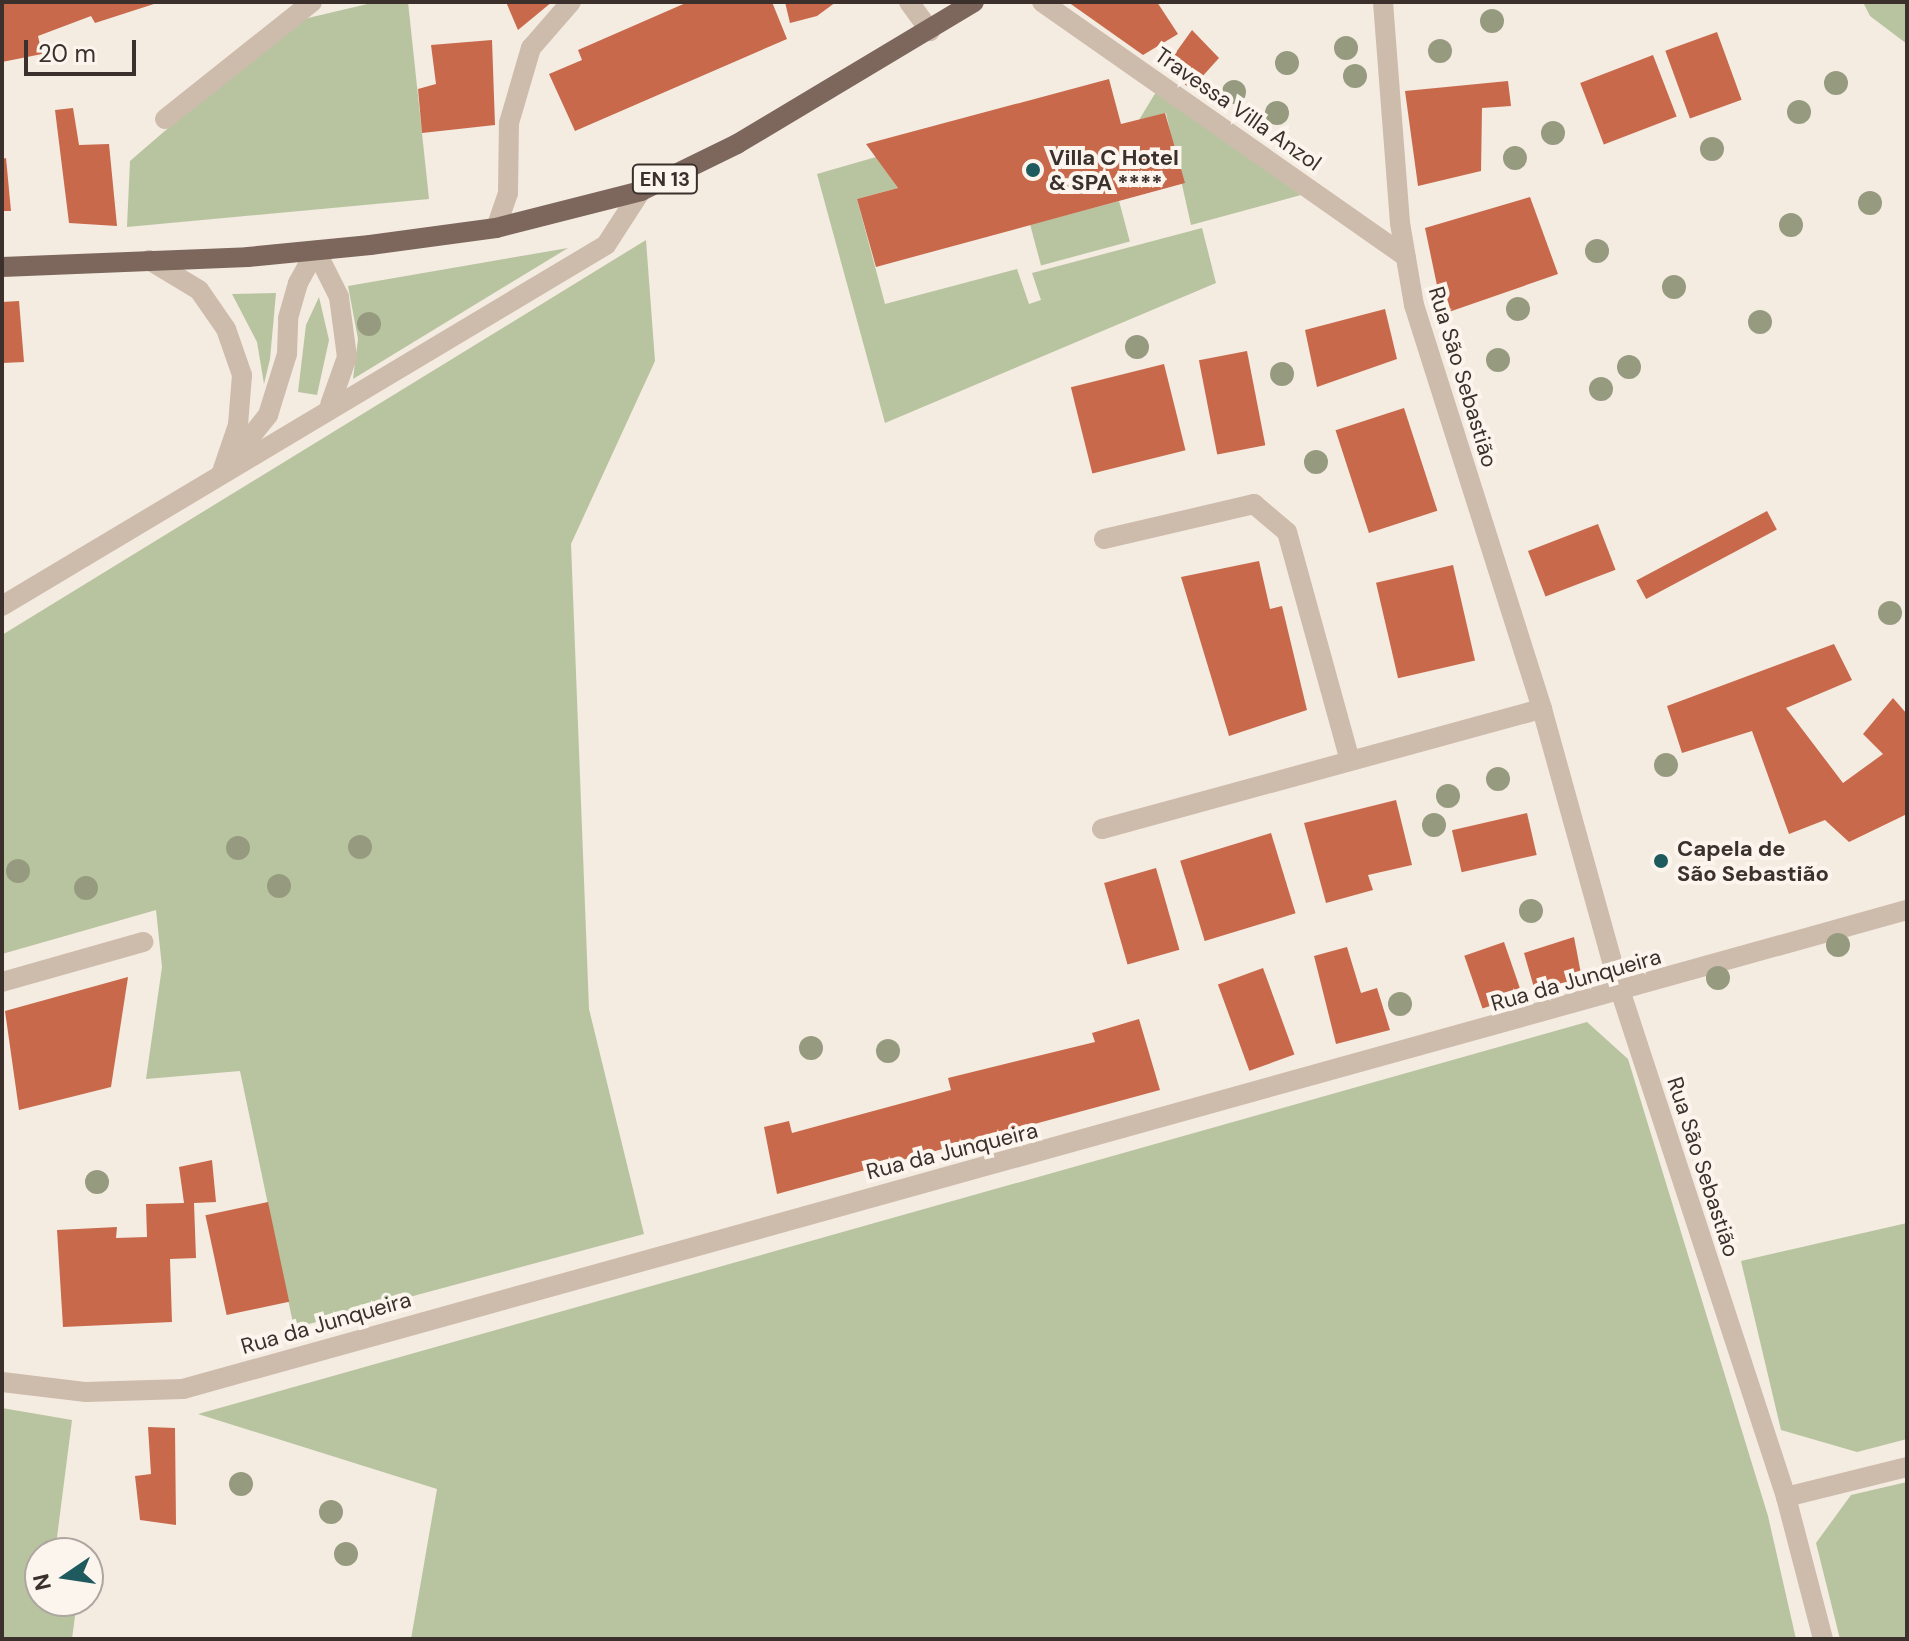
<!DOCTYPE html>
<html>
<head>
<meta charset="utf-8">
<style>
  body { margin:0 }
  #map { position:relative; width:1909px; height:1641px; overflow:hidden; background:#f4ebe1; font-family:"DM Sans",sans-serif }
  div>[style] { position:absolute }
  .green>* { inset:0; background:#b8c4a0; transform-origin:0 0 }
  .building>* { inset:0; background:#c8694b; transform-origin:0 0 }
  .service>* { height:20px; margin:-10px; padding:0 10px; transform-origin:10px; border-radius:10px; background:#cdbbac }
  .minor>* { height:20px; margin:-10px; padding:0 10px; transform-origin:10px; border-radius:10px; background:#cdbbac }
  .primary>* { height:20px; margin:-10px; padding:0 10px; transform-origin:10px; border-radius:10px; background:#7d675c }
  .trees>* { width:24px; height:24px; margin:-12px; border-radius:50%; background:#969b7f }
  .dots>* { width:22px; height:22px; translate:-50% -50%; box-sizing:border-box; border:4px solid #fbf5ee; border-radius:50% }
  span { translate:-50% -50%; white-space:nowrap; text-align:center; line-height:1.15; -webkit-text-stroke:8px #fbf5ee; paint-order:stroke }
  .shield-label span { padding:2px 6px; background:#fbf5ee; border:2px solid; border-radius:6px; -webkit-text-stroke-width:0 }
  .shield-label { font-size:20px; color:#3b302b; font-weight:700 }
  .street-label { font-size:22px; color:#3b302b }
  .poi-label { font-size:22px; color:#3b302b; font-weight:700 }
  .left { translate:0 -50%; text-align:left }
  .frame { position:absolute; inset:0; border:4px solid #3b302b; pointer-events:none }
  .north { position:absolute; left:24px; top:1537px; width:80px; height:80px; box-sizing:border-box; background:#fbf5ee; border:2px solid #aea6a0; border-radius:50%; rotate:257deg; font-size:22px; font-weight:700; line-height:32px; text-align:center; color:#3b302b }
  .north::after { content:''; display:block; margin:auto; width:28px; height:36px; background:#1f5a5e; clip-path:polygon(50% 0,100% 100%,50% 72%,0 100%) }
  .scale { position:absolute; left:24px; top:40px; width:112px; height:36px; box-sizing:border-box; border:4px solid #3b302b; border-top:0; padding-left:10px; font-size:24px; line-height:28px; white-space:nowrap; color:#3b302b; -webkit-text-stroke:6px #fbf5ee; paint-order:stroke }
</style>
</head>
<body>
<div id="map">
  <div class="green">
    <i style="clip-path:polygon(376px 2px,408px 2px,429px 199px,127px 227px,130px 161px,291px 22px)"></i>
    <i style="clip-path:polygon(1863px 2px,1907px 2px,1907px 44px,1870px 16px)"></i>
    <i style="clip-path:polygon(1156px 92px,1301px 195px,1191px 225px,1166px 113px,1139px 120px)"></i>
    <i style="clip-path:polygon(876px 157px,898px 188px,857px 199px,885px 304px,1017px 269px,1029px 304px,1041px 300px,1032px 273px,1202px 228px,1216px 283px,885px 423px,817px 174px)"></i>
    <i style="left:1119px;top:201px;width:42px;height:92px;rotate:75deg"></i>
    <i style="clip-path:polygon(646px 240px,655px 361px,571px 544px,589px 1009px,644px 1234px,294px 1328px,240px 1071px,146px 1079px,162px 967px,156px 910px,2px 954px,2px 635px)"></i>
    <i style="clip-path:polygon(568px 248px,353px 379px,358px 339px,348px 286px)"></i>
    <i style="clip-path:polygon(276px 293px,270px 359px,264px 384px,257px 342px,232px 294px)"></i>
    <i style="clip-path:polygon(319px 297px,329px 340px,317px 395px,298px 392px,306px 325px)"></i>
    <i style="clip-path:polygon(1587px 1022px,1628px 1059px,1768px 1516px,1796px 1639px,411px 1639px,437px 1489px,198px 1414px)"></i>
    <i style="clip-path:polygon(1907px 1223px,1907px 1439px,1857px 1452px,1781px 1430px,1741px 1261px)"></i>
    <i style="clip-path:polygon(2px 1408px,72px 1420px,55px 1553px,40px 1553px,40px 1601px,77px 1601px,72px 1639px,2px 1639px)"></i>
    <i style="clip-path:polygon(1907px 1482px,1907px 1639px,1840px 1639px,1816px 1543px,1851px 1495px)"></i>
  </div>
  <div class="building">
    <i style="clip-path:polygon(2px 2px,157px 2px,157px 3px,95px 23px,91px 16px,38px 36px,42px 54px,2px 62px)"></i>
    <i style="clip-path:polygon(506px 2px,552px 2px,518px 30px)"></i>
    <i style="clip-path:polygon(688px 2px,772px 2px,787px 39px,575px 131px,549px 74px,582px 60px,578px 50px)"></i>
    <i style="clip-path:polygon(785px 2px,836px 2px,817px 16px,790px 23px)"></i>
    <i style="clip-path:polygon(1068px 2px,1157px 2px,1178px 34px,1143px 55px)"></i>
    <i style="clip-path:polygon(1192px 30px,1219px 58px,1191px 89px,1164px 69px)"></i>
    <i style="left:1717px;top:32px;width:72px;height:55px;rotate:70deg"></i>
    <i style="clip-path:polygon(492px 40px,495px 125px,422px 133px,418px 89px,436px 84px,431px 45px)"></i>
    <i style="left:1653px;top:55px;width:66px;height:78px;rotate:69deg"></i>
    <i style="clip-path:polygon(1109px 79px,1121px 124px,1165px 113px,1185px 183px,876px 267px,857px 199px,898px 188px,866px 144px)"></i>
    <i style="clip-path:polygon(1508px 81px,1511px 106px,1482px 108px,1481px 171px,1418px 186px,1405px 91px)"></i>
    <i style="clip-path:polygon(73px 108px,79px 145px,109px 144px,117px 226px,69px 223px,55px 110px)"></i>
    <i style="clip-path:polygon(6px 158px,11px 211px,2px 211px,2px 159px)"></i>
    <i style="clip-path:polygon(1530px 197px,1558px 274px,1443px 314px,1425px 228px)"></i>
    <i style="clip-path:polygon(19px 301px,24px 362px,2px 363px,2px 302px)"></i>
    <i style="clip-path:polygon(1385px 309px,1397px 359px,1317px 387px,1305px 330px)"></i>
    <i style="left:1247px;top:351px;width:96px;height:49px;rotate:79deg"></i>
    <i style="left:1164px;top:364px;width:89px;height:96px;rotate:76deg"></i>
    <i style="left:1404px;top:408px;width:108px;height:72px;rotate:72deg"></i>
    <i style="left:1767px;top:511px;width:21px;height:148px;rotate:62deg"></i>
    <i style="left:1598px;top:524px;width:49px;height:75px;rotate:69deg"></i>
    <i style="clip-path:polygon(1259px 561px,1270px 609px,1282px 606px,1307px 710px,1229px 736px,1181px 577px)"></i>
    <i style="left:1453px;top:565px;width:98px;height:79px;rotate:77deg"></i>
    <i style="clip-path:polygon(1834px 644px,1852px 680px,1786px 708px,1843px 783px,1883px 754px,1863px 734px,1893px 698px,1907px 714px,1907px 814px,1849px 842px,1825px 820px,1789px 834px,1752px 731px,1682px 753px,1667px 706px)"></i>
    <i style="clip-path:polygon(1396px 800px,1412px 865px,1368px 875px,1373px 890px,1326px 903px,1304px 823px)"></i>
    <i style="left:1527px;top:813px;width:43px;height:77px;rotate:77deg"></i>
    <i style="left:1271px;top:833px;width:84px;height:95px;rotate:73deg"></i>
    <i style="left:1156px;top:868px;width:85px;height:54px;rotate:74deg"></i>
    <i style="clip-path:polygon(1574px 937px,1582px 979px,1535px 991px,1524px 953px)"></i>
    <i style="left:1504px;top:942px;width:56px;height:42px;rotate:71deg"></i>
    <i style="clip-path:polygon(1347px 947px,1361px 993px,1377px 988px,1390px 1030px,1336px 1044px,1314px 956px)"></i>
    <i style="left:1263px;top:968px;width:92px;height:48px;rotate:70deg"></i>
    <i style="clip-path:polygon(128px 977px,111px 1087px,19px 1110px,5px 1011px)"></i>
    <i style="clip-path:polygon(1139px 1019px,1160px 1090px,777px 1194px,764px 1127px,789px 1121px,792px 1133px,951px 1090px,948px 1078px,1095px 1042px,1092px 1033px)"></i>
    <i style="clip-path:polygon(212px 1160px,216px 1202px,194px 1203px,196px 1258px,170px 1259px,172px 1322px,63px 1327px,57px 1230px,117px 1227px,116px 1238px,147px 1237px,146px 1204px,184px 1203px,179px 1167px)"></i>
    <i style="left:268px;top:1202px;width:102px;height:64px;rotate:78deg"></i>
    <i style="clip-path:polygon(148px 1427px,175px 1428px,176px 1525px,140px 1520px,135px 1476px,151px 1474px)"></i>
  </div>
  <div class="service">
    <i style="left:165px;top:119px;width:188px;rotate:-38.5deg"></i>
  </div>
  <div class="minor">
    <i style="left:909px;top:2px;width:36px;rotate:54deg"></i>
    <i style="left:1042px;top:2px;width:444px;rotate:35deg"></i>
    <i style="left:1383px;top:2px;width:222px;rotate:85.6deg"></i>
    <i style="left:1400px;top:223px;width:83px;rotate:80.3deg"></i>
    <i style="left:1414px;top:305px;width:424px;rotate:72.4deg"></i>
    <i style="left:1542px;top:709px;width:295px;rotate:74.5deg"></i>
    <i style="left:1621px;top:993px;width:530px;rotate:71.87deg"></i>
    <i style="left:1786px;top:1497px;width:147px;rotate:75.4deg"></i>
    <i style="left:496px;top:228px;width:37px;rotate:-71deg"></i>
    <i style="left:508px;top:193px;width:70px;rotate:-89.2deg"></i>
    <i style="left:509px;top:123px;width:78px;rotate:-73.7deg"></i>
    <i style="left:531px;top:48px;width:61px;rotate:-49deg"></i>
    <i style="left:316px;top:251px;width:51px;rotate:63.4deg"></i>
    <i style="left:339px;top:297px;width:61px;rotate:82.4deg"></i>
    <i style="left:347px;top:357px;width:51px;rotate:109.5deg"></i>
    <i style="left:149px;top:260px;width:58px;rotate:31deg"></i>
    <i style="left:199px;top:290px;width:47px;rotate:55.3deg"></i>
    <i style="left:226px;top:329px;width:49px;rotate:70.8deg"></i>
    <i style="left:242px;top:375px;width:50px;rotate:94.6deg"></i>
    <i style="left:238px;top:425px;width:50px;rotate:108.8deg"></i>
    <i style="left:232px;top:460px;width:58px;rotate:-51.3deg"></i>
    <i style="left:268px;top:415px;width:64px;rotate:-72.7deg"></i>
    <i style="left:287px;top:354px;width:36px;rotate:-88deg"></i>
    <i style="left:288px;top:318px;width:36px;rotate:-74deg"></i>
    <i style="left:298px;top:283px;width:37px;rotate:-61deg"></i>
    <i style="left:1104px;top:539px;width:154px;rotate:-13.1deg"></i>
    <i style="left:1254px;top:504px;width:43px;rotate:40.3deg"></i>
    <i style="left:1287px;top:532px;width:237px;rotate:74.6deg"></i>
    <i style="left:2px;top:606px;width:704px;rotate:-30.87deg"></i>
    <i style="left:606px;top:245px;width:64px;rotate:-57.1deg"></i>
    <i style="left:1102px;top:829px;width:456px;rotate:-15.3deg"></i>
    <i style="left:2px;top:982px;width:147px;rotate:-15.8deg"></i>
    <i style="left:2px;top:1382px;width:85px;rotate:6.8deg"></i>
    <i style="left:86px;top:1392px;width:97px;rotate:-1.8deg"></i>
    <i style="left:183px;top:1389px;width:1789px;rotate:-15.53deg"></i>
    <i style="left:1786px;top:1497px;width:125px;rotate:-13.9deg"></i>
  </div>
  <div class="primary">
    <i style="left:2px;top:267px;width:246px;rotate:-2.3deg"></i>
    <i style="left:248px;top:257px;width:123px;rotate:-5.6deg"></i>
    <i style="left:370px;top:245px;width:127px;rotate:-7.7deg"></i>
    <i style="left:496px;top:228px;width:150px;rotate:-14.3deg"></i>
    <i style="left:641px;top:191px;width:107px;rotate:-26.1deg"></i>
    <i style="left:737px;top:144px;width:276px;rotate:-30.9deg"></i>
  </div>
  <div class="trees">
    <i style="left:1492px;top:21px"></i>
    <i style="left:1346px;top:48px"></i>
    <i style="left:1440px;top:51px"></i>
    <i style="left:1287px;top:63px"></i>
    <i style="left:1355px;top:76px"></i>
    <i style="left:1836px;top:83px"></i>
    <i style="left:1234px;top:92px"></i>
    <i style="left:1799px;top:112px"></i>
    <i style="left:1277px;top:113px"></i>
    <i style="left:1553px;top:133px"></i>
    <i style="left:1712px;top:149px"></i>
    <i style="left:1515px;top:158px"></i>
    <i style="left:1870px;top:203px"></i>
    <i style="left:1791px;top:225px"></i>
    <i style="left:1597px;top:251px"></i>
    <i style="left:1674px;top:287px"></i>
    <i style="left:1518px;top:309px"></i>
    <i style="left:1760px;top:322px"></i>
    <i style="left:369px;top:324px"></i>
    <i style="left:1137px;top:347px"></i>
    <i style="left:1498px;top:360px"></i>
    <i style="left:1629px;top:367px"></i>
    <i style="left:1282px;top:374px"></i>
    <i style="left:1601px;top:389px"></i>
    <i style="left:1316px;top:462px"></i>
    <i style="left:1890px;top:613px"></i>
    <i style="left:1666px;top:765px"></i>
    <i style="left:1498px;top:779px"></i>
    <i style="left:1448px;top:796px"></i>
    <i style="left:1434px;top:825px"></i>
    <i style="left:360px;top:847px"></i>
    <i style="left:238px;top:848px"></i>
    <i style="left:18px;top:871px"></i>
    <i style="left:279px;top:886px"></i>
    <i style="left:86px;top:888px"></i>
    <i style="left:1531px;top:911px"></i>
    <i style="left:1838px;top:945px"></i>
    <i style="left:1718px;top:978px"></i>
    <i style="left:1400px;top:1004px"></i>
    <i style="left:811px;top:1048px"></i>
    <i style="left:888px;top:1051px"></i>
    <i style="left:97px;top:1182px"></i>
    <i style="left:241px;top:1484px"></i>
    <i style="left:331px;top:1512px"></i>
    <i style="left:346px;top:1554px"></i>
  </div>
  <div class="dots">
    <i style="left:1033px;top:170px;background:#1f5a5e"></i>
    <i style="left:1661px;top:861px;background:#1f5a5e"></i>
  </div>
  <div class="shield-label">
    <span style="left:665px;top:179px">EN 13</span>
  </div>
  <div class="street-label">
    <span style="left:1238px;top:109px;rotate:35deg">Travessa Villa Anzol</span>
    <span style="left:1463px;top:377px;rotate:73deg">Rua São Sebastião</span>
    <span style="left:1576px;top:980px;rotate:-16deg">Rua da Junqueira</span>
    <span style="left:952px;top:1151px;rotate:-14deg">Rua da Junqueira</span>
    <span style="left:1703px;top:1167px;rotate:72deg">Rua São Sebastião</span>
    <span style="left:326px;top:1323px;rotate:-16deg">Rua da Junqueira</span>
  </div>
  <div class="poi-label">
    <span class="left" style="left:1049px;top:170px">Villa C Hotel<br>&amp; SPA ****</span>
    <span class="left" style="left:1677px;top:861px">Capela de<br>São Sebastião</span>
  </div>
  <div class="frame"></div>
  <div class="north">N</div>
  <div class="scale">20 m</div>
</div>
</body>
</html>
